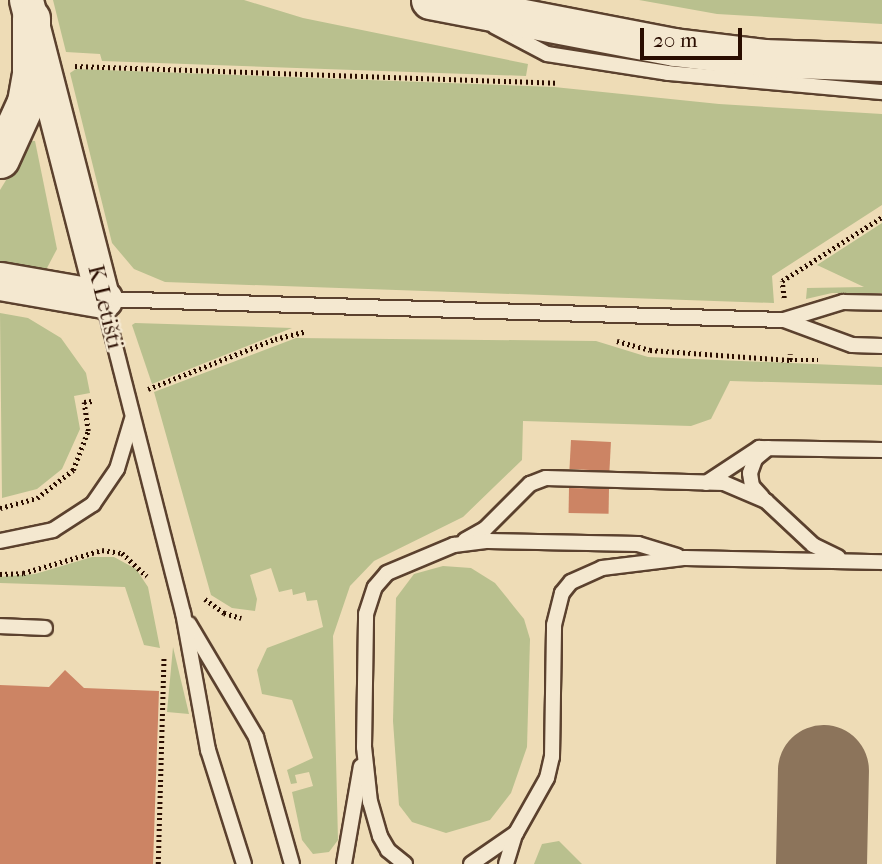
<!DOCTYPE html>
<html>
<head>
<meta charset="utf-8">
<style>
  body { margin:0 }
  #map { position:relative; width:882px; height:864px; overflow:hidden; background:#eedcb6; font-family:"IM FELL French Canon",serif }
  div>[style] { position:absolute }
  .green>* { inset:0; background:#b9c08e }
  .taxiway>* { height:91px; margin:-45.5px; padding:0 45.5px; transform-origin:45.5px; border-radius:45.5px; background:#8c745b }
  .building>* { inset:0; background:#cc8464; transform-origin:0 0 }
  .path>* { height:4.5px; margin-top:-2.25px; transform-origin:0; background:repeating-linear-gradient(90deg,#2a0d00 0 2px,transparent 0 5.5px) }
  .roads { filter:drop-shadow(2px 0 #5b412e) drop-shadow(-2px 0 #5b412e) drop-shadow(0 2px #5b412e) drop-shadow(0 -2px #5b412e) }
  .service>* { height:14px; margin:-7px; padding:0 7px; transform-origin:7px; border-radius:7px; background:#f4e8d0 }
  .tertiary>* { height:33px; margin:-16.5px; padding:0 16.5px; transform-origin:16.5px; border-radius:16.5px; background:#f4e8d0 }
  .secondary>* { height:37px; margin:-18.5px; padding:0 18.5px; transform-origin:18.5px; border-radius:18.5px; background:#f4e8d0 }
  span { translate:-50% -50%; white-space:nowrap; text-align:center; line-height:1.15; -webkit-text-stroke:5px #f4e8d0; paint-order:stroke }
  .street-label { font-size:23px; color:#2a0d00 }
  .scale { position:absolute; left:640px; top:28px; width:102px; height:32px; box-sizing:border-box; border:4px solid #2a0d00; border-top:0; padding-left:9px; font-size:21px; line-height:24px; white-space:nowrap; color:#2a0d00; -webkit-text-stroke:5px #f4e8d0; paint-order:stroke }
</style>
</head>
<body>
<div id="map">
  <div class="green">
    <i style="clip-path:polygon(53px 0,244px 0,303px 18px,528px 64px,526px 76px,102px 61px,100px 54px,66px 52px)"></i>
    <i style="clip-path:polygon(639px 0,882px 0,882px 24px,717px 14px)"></i>
    <i style="clip-path:polygon(76px 69px,554px 87px,719px 104px,882px 114px,882px 205px,772px 276px,774px 303px,165px 282px,134px 269px,112px 243px,70px 73px)"></i>
    <i style="clip-path:polygon(30px 141px,35px 141px,57px 249px,47px 268px,39px 271px,0 271px,0 190px)"></i>
    <i style="clip-path:polygon(882px 223px,882px 293px,832px 293px,806px 299px,807px 288px,864px 287px,817px 265px)"></i>
    <i style="clip-path:polygon(0 313px,28px 318px,61px 338px,86px 373px,90px 393px,74px 396px,80px 429px,62px 469px,37px 489px,2px 498px)"></i>
    <i style="clip-path:polygon(135px 323px,292px 328px,152px 384px,132px 325px)"></i>
    <i style="clip-path:polygon(296px 338px,596px 341px,648px 357px,882px 367px,882px 385px,730px 381px,711px 419px,691px 426px,523px 421px,522px 460px,463px 517px,374px 561px,350px 586px,333px 636px,338px 840px,329px 852px,313px 854px,302px 840px,292px 792px,313px 786px,309px 772px,295px 775px,297px 783px,291px 784px,287px 770px,313px 758px,292px 700px,262px 694px,257px 670px,267px 648px,323px 627px,317px 600px,307px 601px,305px 592px,293px 595px,292px 589px,279px 592px,271px 568px,250px 575px,257px 599px,255px 611px,232px 608px,211px 595px,154px 392px)"></i>
    <i style="clip-path:polygon(92px 557px,114px 557px,136px 569px,148px 587px,160px 648px,144px 645px,125px 587px,0 583px,0 577px,35px 574px)"></i>
    <i style="clip-path:polygon(443px 566px,471px 568px,495px 583px,524px 619px,530px 639px,527px 747px,511px 793px,490px 820px,446px 833px,412px 822px,399px 805px,393px 721px,396px 598px,414px 574px)"></i>
    <i style="clip-path:polygon(173px 647px,189px 714px,167px 712px)"></i>
    <i style="clip-path:polygon(559px 841px,582px 864px,534px 864px,542px 844px)"></i>
  </div>
  <div class="taxiway">
    <i style="left:821px;top:864px;width:94px;rotate:-88.8deg"></i>
  </div>
  <div class="building">
    <i style="left:571px;top:440px;width:40px;height:29px;rotate:3deg"></i>
    <i style="left:569px;top:488px;width:40px;height:25px;rotate:1deg"></i>
    <i style="clip-path:polygon(65px 670px,84px 688px,159px 691px,153px 864px,0 864px,0 685px,49px 687px)"></i>
  </div>
  <div class="path">
    <i style="left:75px;top:66px;width:481px;rotate:2deg"></i>
    <i style="left:784px;top:298px;width:17px;rotate:-97deg"></i>
    <i style="left:782px;top:281px;width:119px;rotate:-32.6deg"></i>
    <i style="left:617px;top:341px;width:34px;rotate:15deg"></i>
    <i style="left:650px;top:350px;width:140px;rotate:4.1deg"></i>
    <i style="left:790px;top:360px;width:6px;rotate:-90deg"></i>
    <i style="left:790px;top:360px;width:28px"></i>
    <i style="left:148px;top:389px;width:136px;rotate:-21.5deg"></i>
    <i style="left:275px;top:339px;width:30px;rotate:-14deg"></i>
    <i style="left:0;top:508px;width:38px;rotate:-15deg"></i>
    <i style="left:37px;top:498px;width:46px;rotate:-37.9deg"></i>
    <i style="left:73px;top:470px;width:42px;rotate:-69deg"></i>
    <i style="left:88px;top:431px;width:29px;rotate:-98deg"></i>
    <i style="left:84px;top:402px;width:8px;rotate:-7deg"></i>
    <i style="left:0;top:574px;width:23px;rotate:-2deg"></i>
    <i style="left:23px;top:573px;width:82px;rotate:-16.2deg"></i>
    <i style="left:102px;top:550px;width:20px;rotate:9deg"></i>
    <i style="left:122px;top:553px;width:34px;rotate:43deg"></i>
    <i style="left:205px;top:599px;width:24px;rotate:36deg"></i>
    <i style="left:224px;top:613px;width:18px;rotate:16deg"></i>
    <i style="left:158px;top:864px;width:209px;rotate:-88.4deg"></i>
  </div>
  <div class="roads">
    <div class="service">
      <i style="left:494px;top:26px;width:60px;rotate:27.8deg"></i>
      <i style="left:547px;top:54px;width:122px;rotate:8.9deg"></i>
      <i style="left:668px;top:73px;width:215px;rotate:5.1deg"></i>
      <i style="left:784px;top:320px;width:62px;rotate:-17deg"></i>
      <i style="left:843px;top:302px;width:39px;rotate:1deg"></i>
      <i style="left:706px;top:483px;width:64px;rotate:-33.4deg"></i>
      <i style="left:759px;top:448px;width:123px;rotate:0.9deg"></i>
      <i style="left:762px;top:497px;width:15px;rotate:-132deg"></i>
      <i style="left:752px;top:486px;width:13px;rotate:-99deg"></i>
      <i style="left:750px;top:473px;width:15px;rotate:-70deg"></i>
      <i style="left:755px;top:459px;width:17px;rotate:-40deg"></i>
      <i style="left:465px;top:540px;width:23px;rotate:-29deg"></i>
      <i style="left:485px;top:529px;width:64px;rotate:-45deg"></i>
      <i style="left:530px;top:484px;width:17px;rotate:-21deg"></i>
      <i style="left:546px;top:478px;width:178px;rotate:1.6deg"></i>
      <i style="left:724px;top:483px;width:46px;rotate:23.2deg"></i>
      <i style="left:766px;top:501px;width:64px;rotate:43.1deg"></i>
      <i style="left:813px;top:545px;width:28px;rotate:26deg"></i>
      <i style="left:0;top:541px;width:54px;rotate:-11.7deg"></i>
      <i style="left:53px;top:530px;width:48px;rotate:-33deg"></i>
      <i style="left:93px;top:504px;width:42px;rotate:-55.6deg"></i>
      <i style="left:117px;top:469px;width:52px;rotate:-73.3deg"></i>
      <i style="left:189px;top:624px;width:131px;rotate:59.3deg"></i>
      <i style="left:256px;top:737px;width:132px;rotate:74.2deg"></i>
      <i style="left:0;top:626px;width:45px;rotate:2.5deg"></i>
      <i style="left:244px;top:864px;width:120px;rotate:-107.5deg"></i>
      <i style="left:208px;top:750px;width:139px;rotate:-100.3deg"></i>
      <i style="left:183px;top:613px;width:324px;rotate:-104.3deg"></i>
      <i style="left:103px;top:299px;width:681px;rotate:1.77deg"></i>
      <i style="left:784px;top:320px;width:72px;rotate:20.2deg"></i>
      <i style="left:852px;top:345px;width:30px;rotate:2deg"></i>
      <i style="left:344px;top:864px;width:99px;rotate:-80.2deg"></i>
      <i style="left:405px;top:864px;width:22px;rotate:-141deg"></i>
      <i style="left:388px;top:850px;width:16px;rotate:-120deg"></i>
      <i style="left:380px;top:836px;width:35px;rotate:-106deg"></i>
      <i style="left:370px;top:802px;width:55px;rotate:-96.2deg"></i>
      <i style="left:364px;top:747px;width:133px;rotate:-89.1deg"></i>
      <i style="left:366px;top:614px;width:28px;rotate:-72deg"></i>
      <i style="left:375px;top:587px;width:18px;rotate:-49deg"></i>
      <i style="left:387px;top:573px;width:73px;rotate:-22.7deg"></i>
      <i style="left:454px;top:545px;width:34px;rotate:-7deg"></i>
      <i style="left:488px;top:541px;width:150px;rotate:1.1deg"></i>
      <i style="left:638px;top:544px;width:41px;rotate:17.1deg"></i>
      <i style="left:471px;top:864px;width:55px;rotate:-34.6deg"></i>
      <i style="left:516px;top:833px;width:63px;rotate:-60.6deg"></i>
      <i style="left:547px;top:778px;width:22px;rotate:-77deg"></i>
      <i style="left:552px;top:757px;width:132px;rotate:-89.1deg"></i>
      <i style="left:554px;top:625px;width:33px;rotate:-76deg"></i>
      <i style="left:562px;top:593px;width:14px;rotate:-51deg"></i>
      <i style="left:571px;top:582px;width:34px;rotate:-24deg"></i>
      <i style="left:602px;top:568px;width:84px;rotate:-6.9deg"></i>
      <i style="left:685px;top:558px;width:197px;rotate:1.2deg"></i>
      <i style="left:506px;top:864px;width:30px;rotate:-73deg"></i>
    </div>
    <div class="tertiary">
      <i style="left:26px;top:0;width:309px;rotate:75.6deg"></i>
    </div>
    <div class="secondary">
      <i style="left:430px;top:0;width:248px;rotate:10.9deg"></i>
      <i style="left:674px;top:47px;width:90px;rotate:7deg"></i>
      <i style="left:763px;top:58px;width:119px;rotate:1.9deg"></i>
      <i style="left:0;top:159px;width:63px;rotate:-65.5deg"></i>
      <i style="left:26px;top:102px;width:28px;rotate:-80deg"></i>
      <i style="left:31px;top:74px;width:56px;rotate:-90deg"></i>
      <i style="left:0;top:281px;width:105px;rotate:9.9deg"></i>
    </div>
  </div>
  <div class="street-label">
    <span style="left:105px;top:307px;rotate:76deg">K Letišti</span>
  </div>
  <div class="scale">20 m</div>
</div>
</body>
</html>
